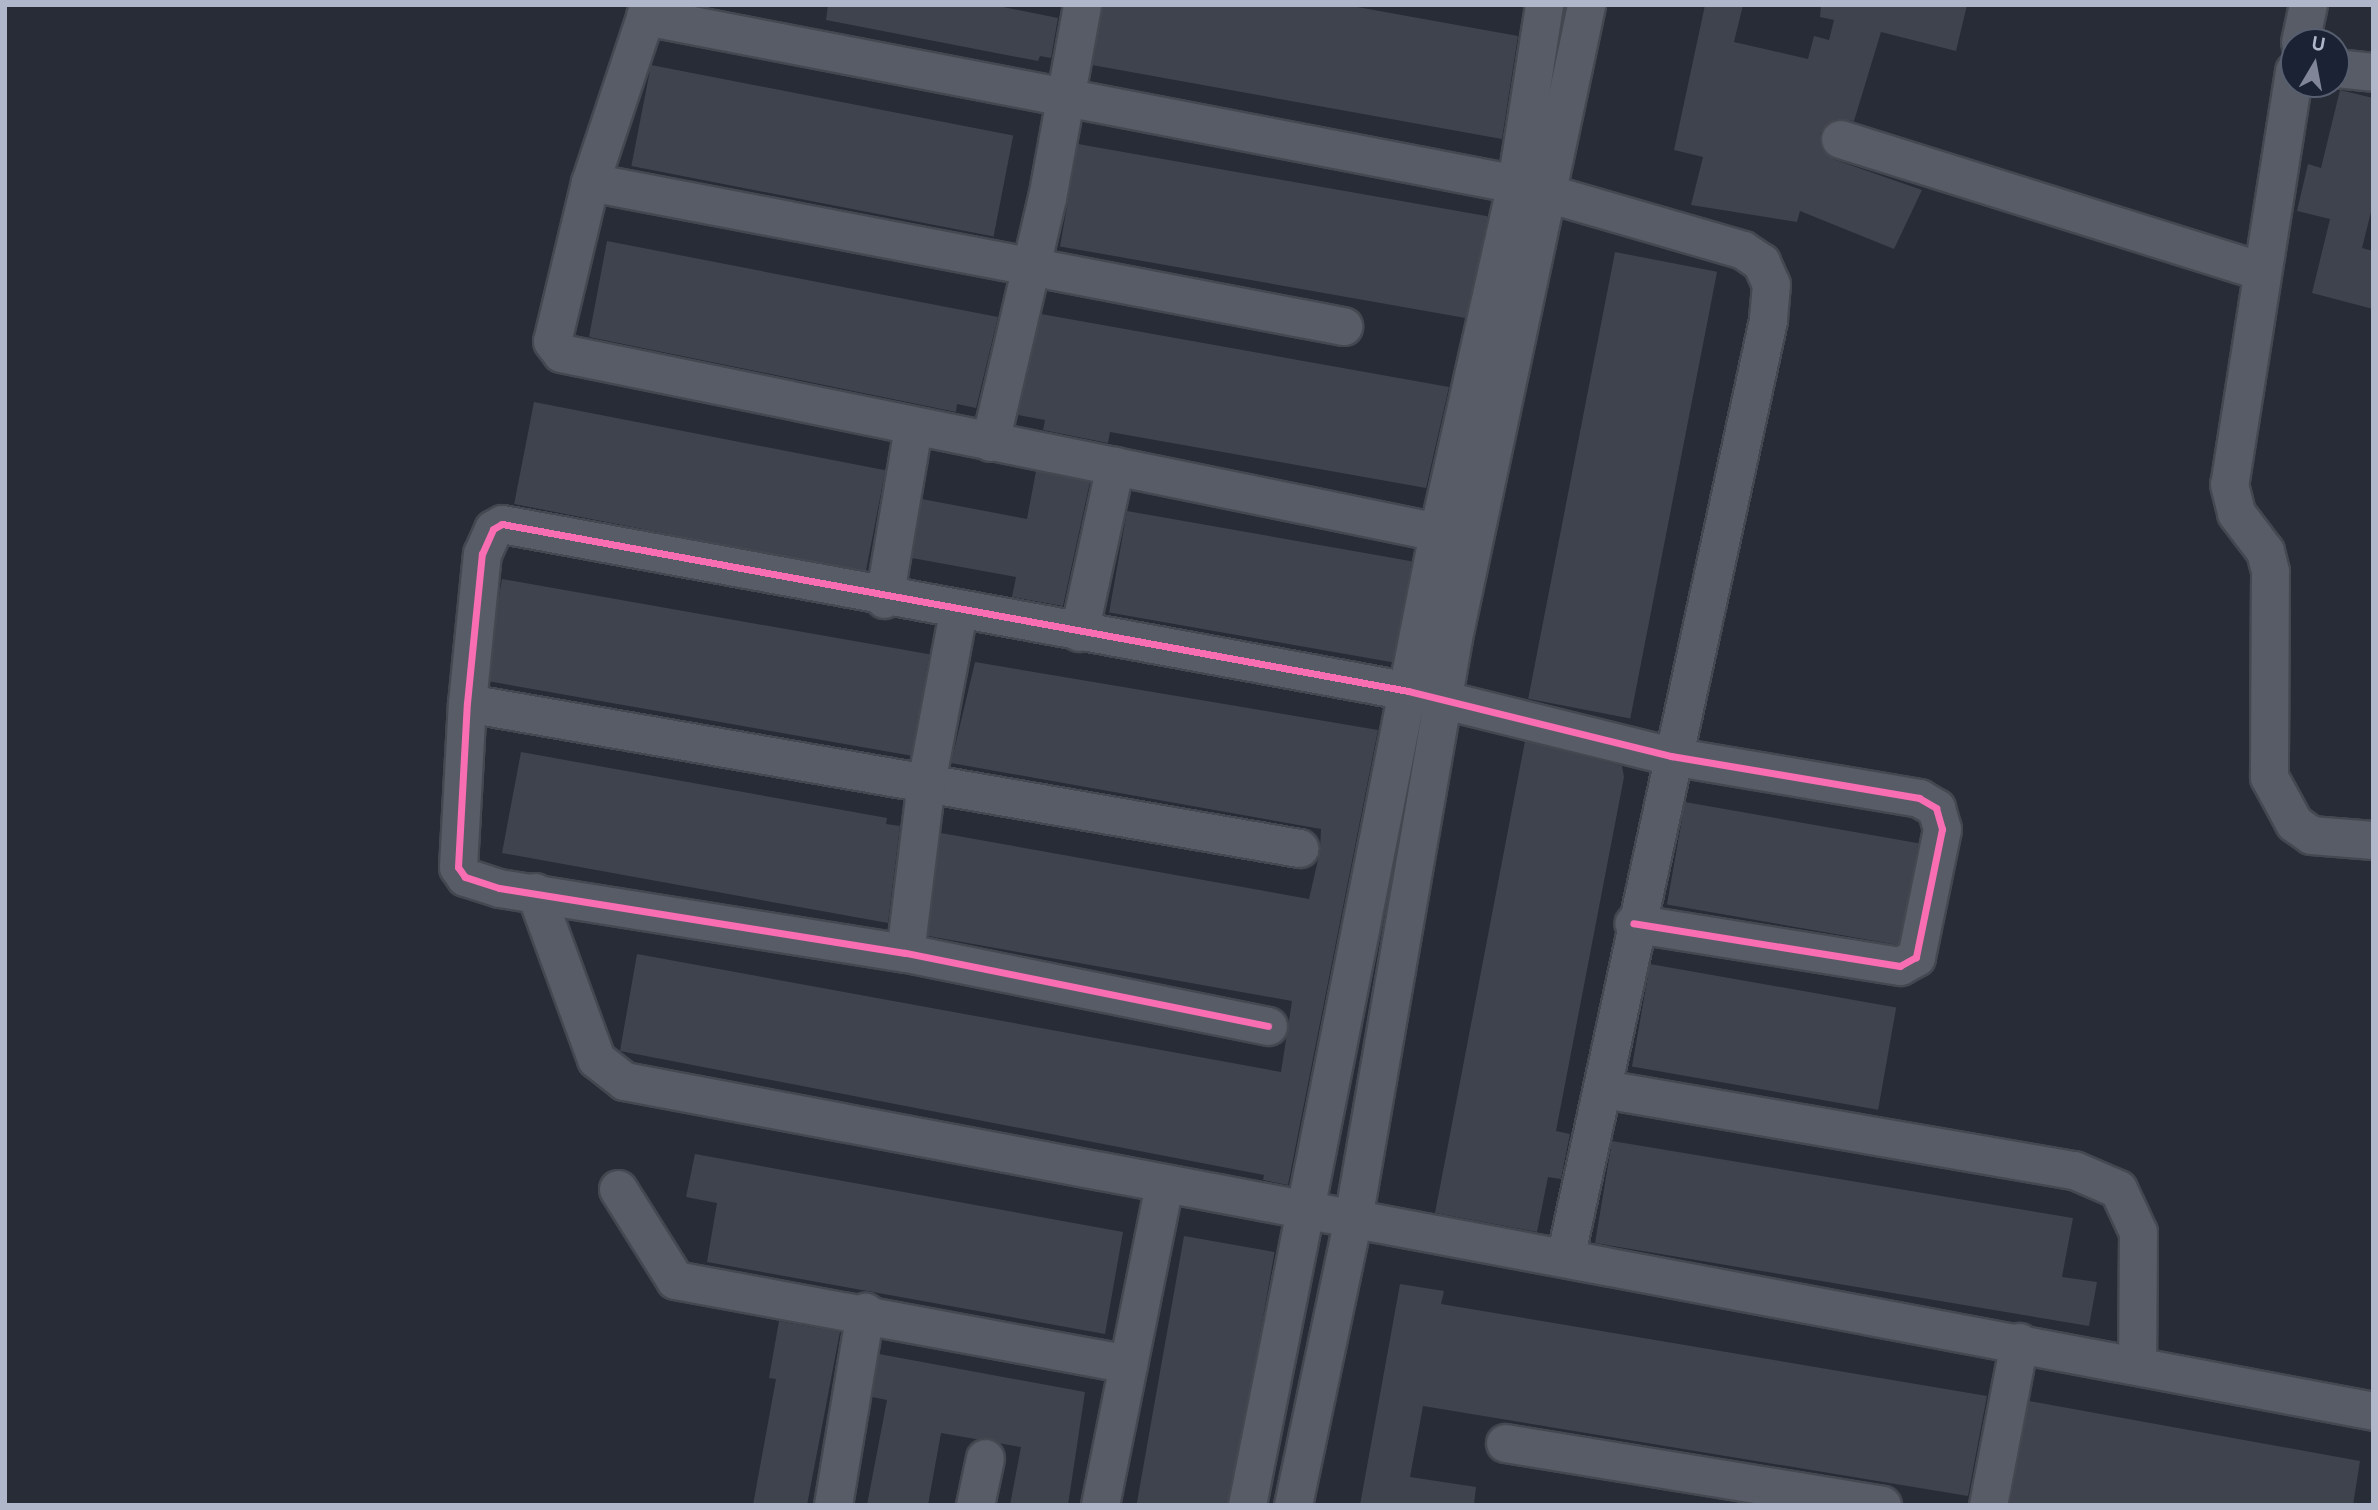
<!DOCTYPE html>
<html>
<head>
<meta charset="utf-8">
<style>
  body { margin:0 }
  #map { position:relative; width:2378px; height:1510px; overflow:hidden; background:#272c37; font-family:Figtree,sans-serif }
  div>[style] { position:absolute }
  .building>* { inset:0; background:#3f434e; transform-origin:0 0 }
  .roads { filter:drop-shadow(2px 0 #444850) drop-shadow(-2px 0 #444850) drop-shadow(0 2px #444850) drop-shadow(0 -2px #444850) }
  .street>* { height:37px; margin:-18.5px; padding:0 18.5px; transform-origin:18.5px; border-radius:18.5px; background:#585c66 }
  .cycleway>* { height:7px; margin:-3.5px; padding:0 3.5px; transform-origin:3.5px; border-radius:3.5px; background:#f96db3 }
  span { translate:-50% -50%; white-space:nowrap; text-align:center; line-height:1.15; -webkit-text-stroke:5px #1a2233; paint-order:stroke }
  .frame { position:absolute; inset:0; border:7px solid #b0b7ca; pointer-events:none }
  .north { position:absolute; left:2280px; top:28px; width:70px; height:70px; box-sizing:border-box; background:#1a2233; border:2px solid #565e6f; border-radius:50%; rotate:10deg; font-size:19px; font-weight:700; line-height:28px; text-align:center; color:#b0b7ca }
  .north::after { content:''; display:block; margin:auto; width:24px; height:32px; background:#808697; clip-path:polygon(50% 0,100% 100%,50% 72%,0 100%) }
</style>
</head>
<body>
<div id="map">
  <div class="building">
    <i style="clip-path:polygon(828px 5px,993px 5px,1058px 18px,1051px 58px,1040px 56px,1038px 61px,826px 20px)"></i>
    <i style="clip-path:polygon(1102px 5px,1346px 5px,1518px 36px,1502px 139px,1092px 65px)"></i>
    <i style="clip-path:polygon(1705px 5px,1743px 5px,1734px 42px,1808px 59px,1814px 36px,1829px 40px,1834px 20px,1820px 17px,1821px 5px,1967px 5px,1956px 51px,1881px 32px,1854px 121px,1835px 119px,1820px 133px,1820px 144px,1833px 159px,1922px 190px,1894px 249px,1800px 211px,1797px 222px,1691px 205px,1703px 157px,1674px 150px)"></i>
    <i style="left:651px;top:65px;width:369px;height:103px;rotate:11deg"></i>
    <i style="clip-path:polygon(2340px 90px,2373px 98px,2373px 204px,2362px 248px,2373px 251px,2373px 309px,2312px 293px,2330px 219px,2297px 211px,2308px 164px,2321px 168px)"></i>
    <i style="left:1078px;top:144px;width:416px;height:104px;rotate:10deg"></i>
    <i style="clip-path:polygon(607px 241px,998px 317px,976px 408px,957px 404px,956px 412px,589px 337px)"></i>
    <i style="left:1615px;top:252px;width:104px;height:455px;rotate:11deg"></i>
    <i style="clip-path:polygon(1041px 314px,1449px 387px,1426px 488px,1110px 432px,1108px 443px,1043px 430px,1045px 420px,1018px 415px)"></i>
    <i style="left:534px;top:402px;width:358px;height:104px;rotate:11deg"></i>
    <i style="clip-path:polygon(1036px 471px,1090px 482px,1063px 606px,1012px 597px,1016px 577px,912px 558px,922px 499px,1027px 519px)"></i>
    <i style="left:1127px;top:511px;width:289px;height:103px;rotate:10deg"></i>
    <i style="left:502px;top:579px;width:434px;height:103px;rotate:10deg"></i>
    <i style="clip-path:polygon(975px 662px,1378px 730px,1288px 1185px,1263px 1180px,1264px 1175px,620px 1051px,637px 954px,1281px 1072px,1292px 1001px,928px 936px,941px 833px,1309px 899px,1320px 851px,1321px 829px,951px 763px)"></i>
    <i style="clip-path:polygon(1525px 741px,1622px 766px,1624px 777px,1556px 1131px,1570px 1134px,1561px 1179px,1548px 1177px,1537px 1232px,1435px 1213px)"></i>
    <i style="clip-path:polygon(521px 752px,887px 818px,886px 824px,900px 826px,888px 923px,502px 853px)"></i>
    <i style="left:1685px;top:802px;width:237px;height:104px;rotate:10deg"></i>
    <i style="left:1650px;top:964px;width:250px;height:104px;rotate:10deg"></i>
    <i style="clip-path:polygon(1612px 1141px,2073px 1218px,2062px 1277px,2097px 1282px,2089px 1326px,1595px 1243px)"></i>
    <i style="clip-path:polygon(695px 1154px,1123px 1232px,1105px 1334px,707px 1262px,717px 1203px,686px 1197px)"></i>
    <i style="left:1184px;top:1236px;width:92px;height:273px;rotate:10deg"></i>
    <i style="clip-path:polygon(1400px 1284px,1444px 1291px,1441px 1304px,1987px 1396px,1968px 1496px,1423px 1406px,1410px 1477px,1476px 1487px,1474px 1505px,1360px 1505px)"></i>
    <i style="clip-path:polygon(779px 1321px,840px 1332px,807px 1505px,753px 1505px,776px 1379px,769px 1378px)"></i>
    <i style="clip-path:polygon(879px 1354px,1085px 1392px,1068px 1505px,1010px 1505px,1021px 1447px,941px 1433px,928px 1505px,867px 1505px,887px 1400px,872px 1397px)"></i>
    <i style="clip-path:polygon(2029px 1401px,2360px 1461px,2353px 1505px,2010px 1503px)"></i>
  </div>
  <div class="roads">
    <div class="street">
      <i style="left:649px;top:5px;width:187px;rotate:108.4deg"></i>
      <i style="left:590px;top:182px;width:163px;rotate:103.4deg"></i>
      <i style="left:552px;top:341px;width:15px;rotate:53deg"></i>
      <i style="left:561px;top:353px;width:895px;rotate:11.54deg"></i>
      <i style="left:645px;top:16px;width:887px;rotate:10.92deg"></i>
      <i style="left:1516px;top:184px;width:236px;rotate:16.2deg"></i>
      <i style="left:1743px;top:250px;width:22px;rotate:34deg"></i>
      <i style="left:1761px;top:262px;width:24px;rotate:66deg"></i>
      <i style="left:1771px;top:284px;width:36px;rotate:95deg"></i>
      <i style="left:1768px;top:320px;width:960px;rotate:102.21deg"></i>
      <i style="left:2300px;top:42px;width:38px;rotate:-78deg"></i>
      <i style="left:2336px;top:68px;width:37px;rotate:6deg"></i>
      <i style="left:2294px;top:71px;width:418px;rotate:98.9deg"></i>
      <i style="left:2229px;top:484px;width:30px;rotate:76deg"></i>
      <i style="left:2236px;top:513px;width:48px;rotate:52.7deg"></i>
      <i style="left:2265px;top:551px;width:21px;rotate:76deg"></i>
      <i style="left:2270px;top:571px;width:206px;rotate:90.3deg"></i>
      <i style="left:2269px;top:777px;width:52px;rotate:61.5deg"></i>
      <i style="left:2294px;top:823px;width:21px;rotate:35deg"></i>
      <i style="left:2311px;top:835px;width:62px;rotate:4.6deg"></i>
      <i style="left:1840px;top:139px;width:441px;rotate:17.4deg"></i>
      <i style="left:590px;top:182px;width:767px;rotate:10.83deg"></i>
      <i style="left:990px;top:442px;width:251px;rotate:-76.9deg"></i>
      <i style="left:1047px;top:198px;width:196px;rotate:-79.7deg"></i>
      <i style="left:884px;top:599px;width:173px;rotate:-80.4deg"></i>
      <i style="left:1079px;top:632px;width:170px;rotate:-77.8deg"></i>
      <i style="left:467px;top:703px;width:845px;rotate:9.89deg"></i>
      <i style="left:535px;top:892px;width:178px;rotate:69.9deg"></i>
      <i style="left:596px;top:1059px;width:36px;rotate:38deg"></i>
      <i style="left:624px;top:1081px;width:1780px;rotate:10.68deg"></i>
      <i style="left:905px;top:953px;width:171px;rotate:-83deg"></i>
      <i style="left:926px;top:783px;width:174px;rotate:-79.4deg"></i>
      <i style="left:1268px;top:1026px;width:370px;rotate:-168.6deg"></i>
      <i style="left:905px;top:953px;width:411px;rotate:-170.9deg"></i>
      <i style="left:499px;top:888px;width:36px;rotate:-162deg"></i>
      <i style="left:465px;top:877px;width:12px;rotate:-125deg"></i>
      <i style="left:458px;top:867px;width:164px;rotate:-86.9deg"></i>
      <i style="left:467px;top:703px;width:150px;rotate:-84.3deg"></i>
      <i style="left:482px;top:554px;width:27px;rotate:-66deg"></i>
      <i style="left:493px;top:529px;width:10px;rotate:-29deg"></i>
      <i style="left:502px;top:524px;width:921px;rotate:10.44deg"></i>
      <i style="left:1408px;top:691px;width:271px;rotate:13.9deg"></i>
      <i style="left:1671px;top:756px;width:252px;rotate:9.6deg"></i>
      <i style="left:1919px;top:798px;width:20px;rotate:30deg"></i>
      <i style="left:1936px;top:808px;width:22px;rotate:74deg"></i>
      <i style="left:1942px;top:829px;width:131px;rotate:101.5deg"></i>
      <i style="left:1916px;top:957px;width:18px;rotate:151deg"></i>
      <i style="left:1900px;top:966px;width:270px;rotate:-170.9deg"></i>
      <i style="left:1604px;top:1089px;width:477px;rotate:9.8deg"></i>
      <i style="left:2074px;top:1170px;width:48px;rotate:23.4deg"></i>
      <i style="left:2118px;top:1189px;width:47px;rotate:65.1deg"></i>
      <i style="left:2138px;top:1232px;width:133px;rotate:90.4deg"></i>
      <i style="left:618px;top:1189px;width:107px;rotate:57.9deg"></i>
      <i style="left:675px;top:1280px;width:461px;rotate:10.5deg"></i>
      <i style="left:1505px;top:1443px;width:382px;rotate:9.3deg"></i>
      <i style="left:833px;top:1505px;width:196px;rotate:-80.6deg"></i>
      <i style="left:975px;top:1505px;width:48px;rotate:-78deg"></i>
      <i style="left:1100px;top:1505px;width:326px;rotate:-78.7deg"></i>
      <i style="left:1247px;top:1505px;width:992px;rotate:-78.89deg"></i>
      <i style="left:1438px;top:532px;width:357px;rotate:-77.4deg"></i>
      <i style="left:1516px;top:184px;width:181px;rotate:-81.1deg"></i>
      <i style="left:1293px;top:1505px;width:292px;rotate:-78.2deg"></i>
      <i style="left:1353px;top:1219px;width:590px;rotate:-80.23deg"></i>
      <i style="left:1453px;top:638px;width:647px;rotate:-78.13deg"></i>
      <i style="left:1988px;top:1505px;width:166px;rotate:-79.2deg"></i>
    </div>
  </div>
  <div class="cycleway">
    <i style="left:1268px;top:1026px;width:370px;rotate:-168.6deg"></i>
    <i style="left:905px;top:953px;width:411px;rotate:-170.9deg"></i>
    <i style="left:499px;top:888px;width:36px;rotate:-162deg"></i>
    <i style="left:465px;top:877px;width:12px;rotate:-125deg"></i>
    <i style="left:458px;top:867px;width:164px;rotate:-86.9deg"></i>
    <i style="left:467px;top:703px;width:150px;rotate:-84.3deg"></i>
    <i style="left:482px;top:554px;width:27px;rotate:-66deg"></i>
    <i style="left:493px;top:529px;width:10px;rotate:-29deg"></i>
    <i style="left:502px;top:524px;width:921px;rotate:10.44deg"></i>
    <i style="left:1408px;top:691px;width:271px;rotate:13.9deg"></i>
    <i style="left:1671px;top:756px;width:252px;rotate:9.6deg"></i>
    <i style="left:1919px;top:798px;width:20px;rotate:30deg"></i>
    <i style="left:1936px;top:808px;width:22px;rotate:74deg"></i>
    <i style="left:1942px;top:829px;width:131px;rotate:101.5deg"></i>
    <i style="left:1916px;top:957px;width:18px;rotate:151deg"></i>
    <i style="left:1900px;top:966px;width:270px;rotate:-170.9deg"></i>
  </div>
  <div class="frame"></div>
  <div class="north">U</div>
</div>
</body>
</html>
